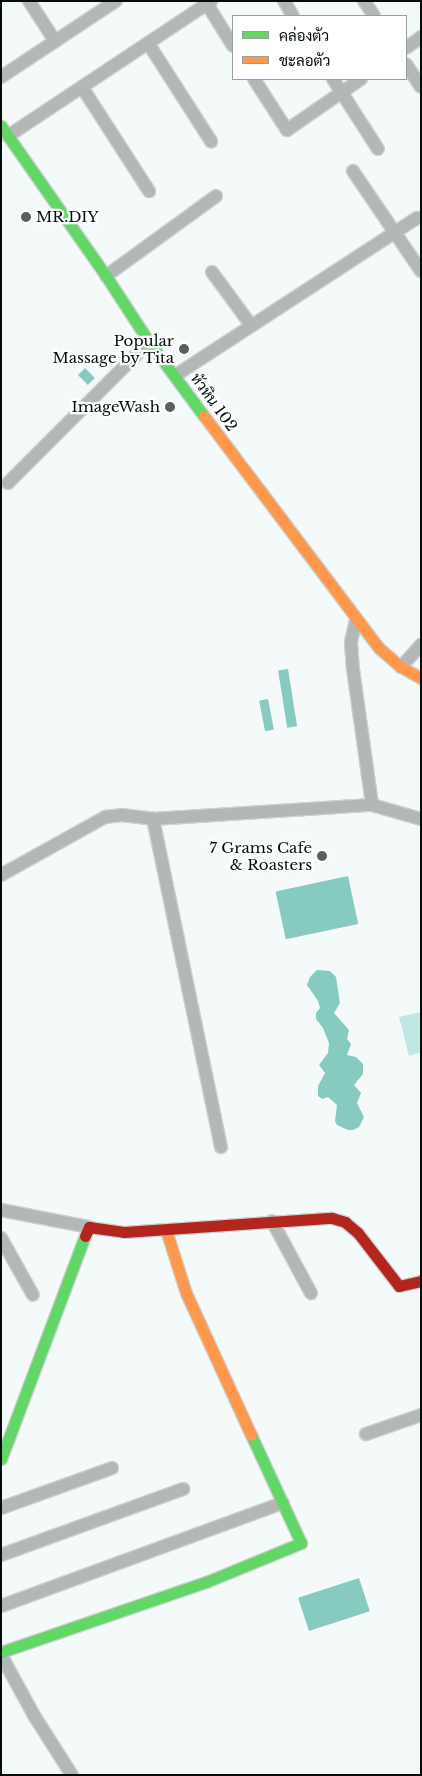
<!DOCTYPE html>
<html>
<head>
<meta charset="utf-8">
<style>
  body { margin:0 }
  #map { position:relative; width:422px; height:1776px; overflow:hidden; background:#f4faf9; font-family:"Libre Baskerville",Sarabun,serif }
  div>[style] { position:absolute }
  .green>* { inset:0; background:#c0e8e2 }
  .water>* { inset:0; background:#87cac0; transform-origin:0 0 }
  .roads { filter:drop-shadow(1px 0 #ced3d2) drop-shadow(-1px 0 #ced3d2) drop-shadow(0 1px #ced3d2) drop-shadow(0 -1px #ced3d2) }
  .street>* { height:12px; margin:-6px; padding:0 6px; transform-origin:6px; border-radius:6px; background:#b3b8b7 }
  .fast>* { height:11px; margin:-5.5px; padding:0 5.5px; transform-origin:5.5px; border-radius:5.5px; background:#63d668 }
  .slow>* { height:11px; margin:-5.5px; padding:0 5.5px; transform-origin:5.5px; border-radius:5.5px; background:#ff974d }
  .jam>* { height:11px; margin:-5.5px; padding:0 5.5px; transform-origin:5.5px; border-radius:5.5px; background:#b3261e }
  .dots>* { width:14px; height:14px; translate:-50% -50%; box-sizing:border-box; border:2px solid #fff; border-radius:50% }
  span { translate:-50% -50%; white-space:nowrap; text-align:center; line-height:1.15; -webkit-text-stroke:4.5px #fff; paint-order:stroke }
  .poi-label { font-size:15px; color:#030e0c }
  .left { translate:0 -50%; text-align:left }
  .right { translate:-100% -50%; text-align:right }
  .street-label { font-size:15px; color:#030e0c }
  .frame { position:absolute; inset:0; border:2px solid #030e0c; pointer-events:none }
  .legend { position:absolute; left:232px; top:15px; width:175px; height:65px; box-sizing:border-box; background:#fff; border:1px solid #9a9f9e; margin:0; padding:6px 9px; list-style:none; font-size:15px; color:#030e0c }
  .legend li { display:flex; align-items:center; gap:10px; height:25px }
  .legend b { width:25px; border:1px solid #9a9f9e }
</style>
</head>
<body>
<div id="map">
  <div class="green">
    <i style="clip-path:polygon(421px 1012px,421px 1052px,409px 1056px,399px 1017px)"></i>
  </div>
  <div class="water">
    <i style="left:85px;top:368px;width:14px;height:10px;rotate:45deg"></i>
    <i style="left:288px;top:669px;width:58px;height:10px;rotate:81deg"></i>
    <i style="left:268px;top:699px;width:31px;height:9px;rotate:79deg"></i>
    <i style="left:348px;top:876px;width:49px;height:74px;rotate:78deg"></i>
    <i style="clip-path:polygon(317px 970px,330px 971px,336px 977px,340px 1003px,334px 1013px,349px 1030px,347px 1039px,351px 1044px,347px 1055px,356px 1057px,363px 1064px,363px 1074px,354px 1085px,361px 1093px,357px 1103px,364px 1117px,359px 1127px,353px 1130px,348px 1130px,337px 1125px,335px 1121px,337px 1105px,328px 1097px,322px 1099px,318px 1096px,318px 1086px,325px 1073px,319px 1065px,328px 1053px,329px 1043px,323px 1028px,316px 1019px,316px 1013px,320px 1008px,318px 1001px,307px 985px,310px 977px)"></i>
    <i style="left:359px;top:1578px;width:35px;height:64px;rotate:72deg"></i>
  </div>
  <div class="roads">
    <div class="street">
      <i style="left:29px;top:1px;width:48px;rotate:57deg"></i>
      <i style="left:284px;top:1px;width:17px;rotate:59deg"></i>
      <i style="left:364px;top:1px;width:18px;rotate:56deg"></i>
      <i style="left:207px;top:4px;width:49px;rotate:58.2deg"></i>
      <i style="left:148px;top:43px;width:117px;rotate:57.3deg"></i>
      <i style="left:406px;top:48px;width:19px;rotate:-36deg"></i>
      <i style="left:406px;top:64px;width:27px;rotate:57deg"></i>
      <i style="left:1px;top:77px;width:138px;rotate:-33.5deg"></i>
      <i style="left:254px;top:79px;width:61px;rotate:57.1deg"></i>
      <i style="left:287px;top:130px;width:90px;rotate:-34.6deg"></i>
      <i style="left:333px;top:79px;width:83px;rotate:57.3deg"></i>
      <i style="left:82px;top:87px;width:124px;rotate:57.2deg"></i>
      <i style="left:8px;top:136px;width:244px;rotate:-33.6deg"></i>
      <i style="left:353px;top:171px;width:121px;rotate:55.8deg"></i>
      <i style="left:212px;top:272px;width:66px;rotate:53.7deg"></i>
      <i style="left:106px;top:276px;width:136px;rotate:-36deg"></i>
      <i style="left:176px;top:375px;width:288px;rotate:-33.1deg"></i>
      <i style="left:8px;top:483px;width:199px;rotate:-45deg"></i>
      <i style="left:356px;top:620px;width:23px;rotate:103deg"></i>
      <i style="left:351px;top:642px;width:27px;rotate:86deg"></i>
      <i style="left:353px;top:669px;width:137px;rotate:82deg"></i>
      <i style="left:401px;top:667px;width:30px;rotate:-48deg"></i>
      <i style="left:1px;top:875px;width:119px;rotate:-29.1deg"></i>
      <i style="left:105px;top:817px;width:17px;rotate:-7deg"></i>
      <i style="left:122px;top:815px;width:31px;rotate:7deg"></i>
      <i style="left:221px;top:1147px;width:335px;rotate:-101.7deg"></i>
      <i style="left:153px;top:819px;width:219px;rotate:-3.7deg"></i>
      <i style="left:372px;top:805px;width:51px;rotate:15.9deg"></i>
      <i style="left:1px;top:1210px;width:90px;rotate:10.9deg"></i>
      <i style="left:272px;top:1221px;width:82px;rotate:61.6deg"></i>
      <i style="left:1px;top:1238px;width:65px;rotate:60.7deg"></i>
      <i style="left:366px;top:1434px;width:58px;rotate:-19.1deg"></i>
      <i style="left:1px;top:1508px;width:118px;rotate:-19.8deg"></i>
      <i style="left:1px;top:1555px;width:194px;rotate:-19.9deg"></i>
      <i style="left:1px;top:1606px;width:300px;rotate:-20.1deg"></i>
      <i style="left:1px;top:1655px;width:71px;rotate:61.3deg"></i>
      <i style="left:35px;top:1717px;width:69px;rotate:57.5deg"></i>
    </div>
    <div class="fast">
      <i style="left:1px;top:126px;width:183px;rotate:55deg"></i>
      <i style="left:106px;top:276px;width:79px;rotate:56.9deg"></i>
      <i style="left:149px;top:342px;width:92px;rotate:53.4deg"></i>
      <i style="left:1px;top:1459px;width:238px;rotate:-69.4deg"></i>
      <i style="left:1px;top:1652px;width:217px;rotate:-18.9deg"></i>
      <i style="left:206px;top:1582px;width:103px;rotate:-22.3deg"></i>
      <i style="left:301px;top:1543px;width:119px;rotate:-114.8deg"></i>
    </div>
    <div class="slow">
      <i style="left:204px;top:416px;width:291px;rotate:53deg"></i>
      <i style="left:379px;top:648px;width:29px;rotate:41deg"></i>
      <i style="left:401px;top:667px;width:23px;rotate:29deg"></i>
      <i style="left:166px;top:1230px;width:66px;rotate:72.4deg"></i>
      <i style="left:186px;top:1293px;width:156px;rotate:65.4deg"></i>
    </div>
    <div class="jam">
      <i style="left:85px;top:1236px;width:10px;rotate:-66deg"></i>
      <i style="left:89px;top:1227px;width:35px;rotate:8deg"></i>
      <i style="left:124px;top:1232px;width:208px;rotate:-3.9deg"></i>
      <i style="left:332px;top:1218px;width:14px;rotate:17deg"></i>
      <i style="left:345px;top:1222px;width:17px;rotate:40deg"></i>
      <i style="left:358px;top:1233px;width:67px;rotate:52.3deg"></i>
      <i style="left:399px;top:1286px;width:23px;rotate:-13deg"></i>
    </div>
  </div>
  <div class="dots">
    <i style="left:26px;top:217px;background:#57615f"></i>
    <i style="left:184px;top:349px;background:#57615f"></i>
    <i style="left:170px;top:407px;background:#57615f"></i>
    <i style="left:322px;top:856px;background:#57615f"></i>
  </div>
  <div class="poi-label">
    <span class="left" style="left:36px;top:217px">MR.DIY</span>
    <span class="right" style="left:174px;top:349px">Popular<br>Massage by Tita</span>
    <span class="right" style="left:160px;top:407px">ImageWash</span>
    <span class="right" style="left:312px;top:856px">7 Grams Cafe<br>&amp; Roasters</span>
  </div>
  <div class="street-label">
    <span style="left:214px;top:402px;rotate:54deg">หัวหิน 102</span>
  </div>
  <div class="frame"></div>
  <ul class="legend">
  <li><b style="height:6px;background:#63d668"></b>คล่องตัว</li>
  <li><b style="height:6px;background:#ff974d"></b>ชะลอตัว</li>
  </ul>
</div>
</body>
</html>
